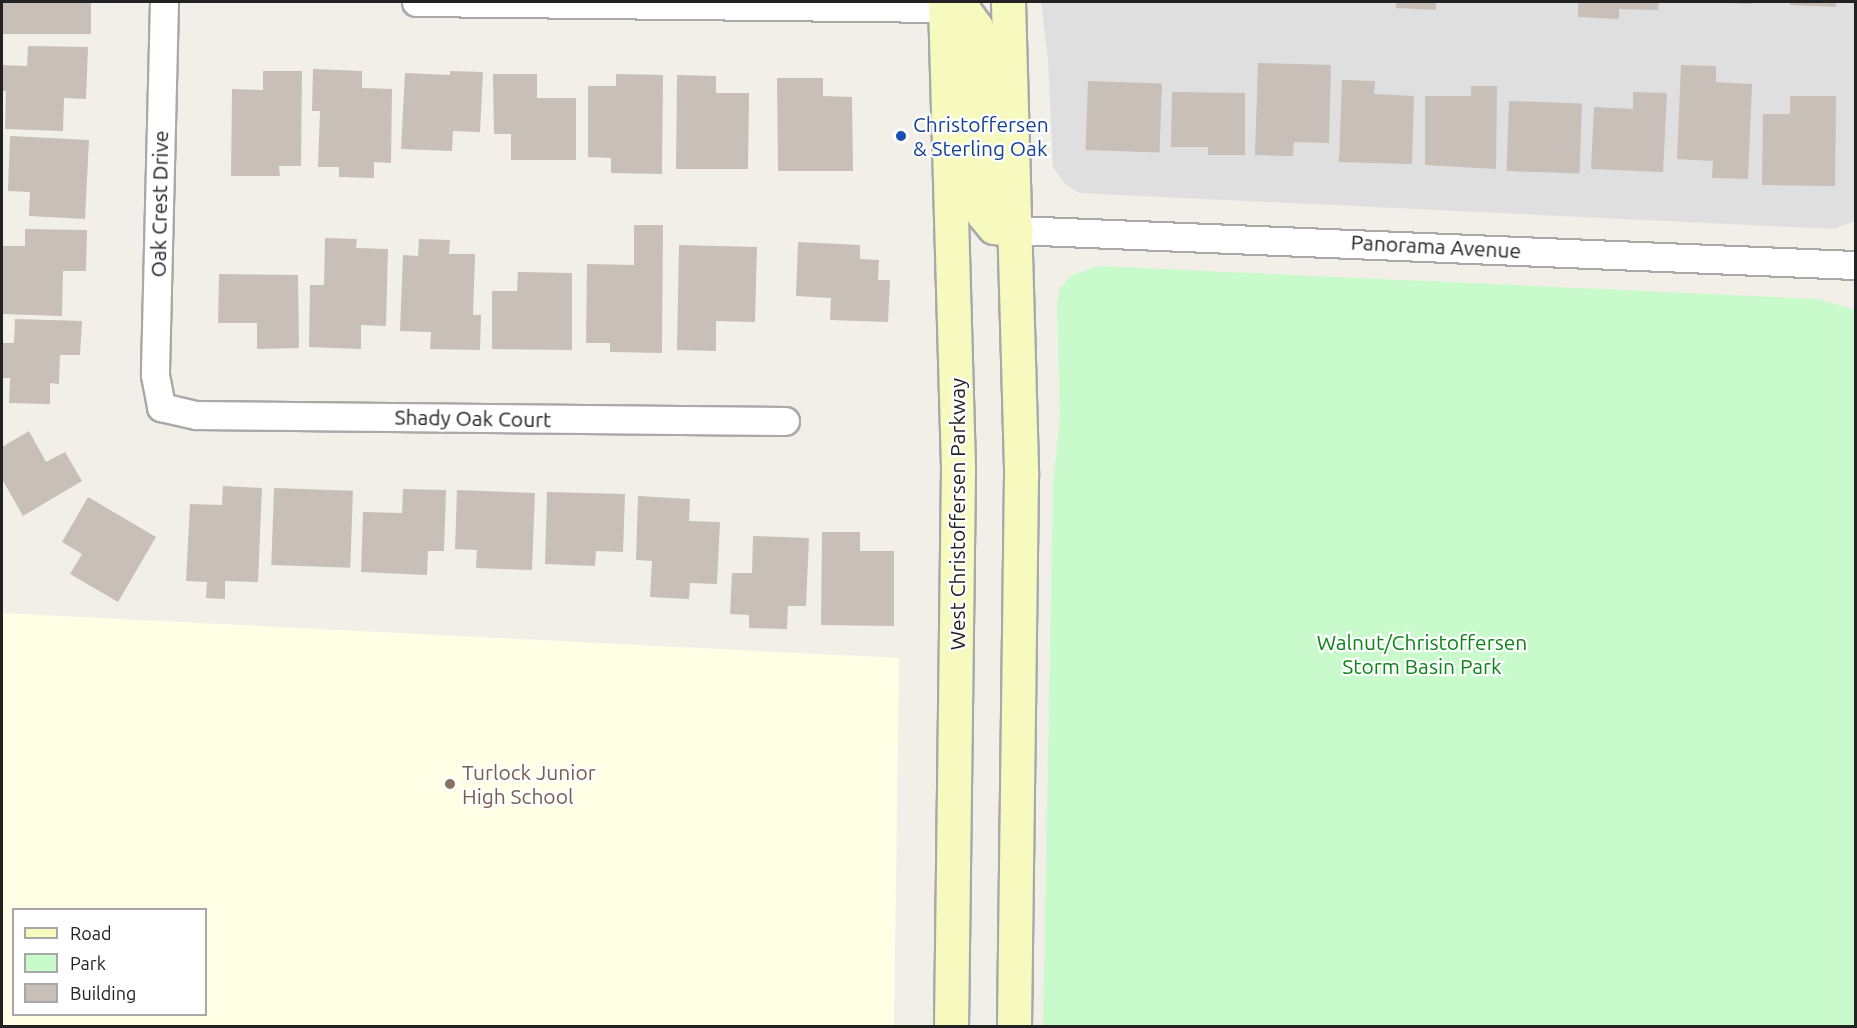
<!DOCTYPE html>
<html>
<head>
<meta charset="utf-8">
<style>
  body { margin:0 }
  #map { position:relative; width:1857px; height:1028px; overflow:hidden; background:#f2efe9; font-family:Ubuntu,sans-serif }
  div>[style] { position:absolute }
  .residential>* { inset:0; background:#e0dfdf }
  .education>* { inset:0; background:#ffffe5 }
  .park>* { inset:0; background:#c8facc }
  .building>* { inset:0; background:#c7bfb8; transform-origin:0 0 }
  .roads { filter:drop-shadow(2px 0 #a9a9a9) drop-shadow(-2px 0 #a9a9a9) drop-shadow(0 2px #a9a9a9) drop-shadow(0 -2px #a9a9a9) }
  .street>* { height:27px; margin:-13.5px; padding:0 13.5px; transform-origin:13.5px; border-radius:13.5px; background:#fff }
  .secondary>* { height:33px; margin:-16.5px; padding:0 16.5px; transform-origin:16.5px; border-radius:16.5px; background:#f7fabf }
  .dots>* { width:16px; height:16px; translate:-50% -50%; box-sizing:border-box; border:3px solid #fff; border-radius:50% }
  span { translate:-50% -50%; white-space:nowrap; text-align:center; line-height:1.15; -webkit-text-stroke:4.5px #fff; paint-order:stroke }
  .transit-label { font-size:21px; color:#164399 }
  .left { translate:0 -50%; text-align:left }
  .street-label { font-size:21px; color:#222 }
  .park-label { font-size:21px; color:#0c8416 }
  .education-label { font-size:21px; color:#785e54 }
  .frame { position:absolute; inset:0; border:3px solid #222; pointer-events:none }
  .legend { position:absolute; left:12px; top:908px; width:195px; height:108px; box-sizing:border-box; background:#fff; border:2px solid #a7a7a7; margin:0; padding:8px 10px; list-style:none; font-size:18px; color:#222 }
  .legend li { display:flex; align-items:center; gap:12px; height:30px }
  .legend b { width:30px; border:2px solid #a7a7a7 }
</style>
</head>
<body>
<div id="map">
  <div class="residential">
    <i style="clip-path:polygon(1041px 2px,1855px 2px,1855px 221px,1834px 229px,1079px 193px,1065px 184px,1053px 167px,1048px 59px)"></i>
  </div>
  <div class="education">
    <i style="clip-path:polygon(evenodd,2px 613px,899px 658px,894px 1026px,2px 1026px,2px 613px,14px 910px,206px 910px,206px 1014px,14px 1014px,14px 910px)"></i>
  </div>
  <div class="park">
    <i style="clip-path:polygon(1098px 266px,1818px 299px,1855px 310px,1855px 1026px,1043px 1026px,1053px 483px,1060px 418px,1057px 304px,1060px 289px,1070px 276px)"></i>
  </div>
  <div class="building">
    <i style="left:2px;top:2px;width:89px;height:32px"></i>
    <i style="clip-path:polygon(1396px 2px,1436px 2px,1436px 10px,1396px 8px)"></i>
    <i style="clip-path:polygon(1578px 2px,1659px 2px,1658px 10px,1619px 9px,1619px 19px,1578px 17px)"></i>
    <i style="clip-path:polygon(1726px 2px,1751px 2px,1751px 4px,1726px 3px)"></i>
    <i style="clip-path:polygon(1790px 2px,1836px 2px,1836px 7px,1790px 5px)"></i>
    <i style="clip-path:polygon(28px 46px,88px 47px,86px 99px,64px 98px,63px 131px,5px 129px,6px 91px,2px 91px,2px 65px,27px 66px)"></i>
    <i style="clip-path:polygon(1258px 63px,1331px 65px,1329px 143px,1294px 142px,1293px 156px,1255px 155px)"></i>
    <i style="clip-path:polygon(1681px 65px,1716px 66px,1716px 82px,1752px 84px,1748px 179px,1712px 178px,1713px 161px,1677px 159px)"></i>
    <i style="clip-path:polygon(313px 69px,362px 71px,362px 88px,392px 89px,391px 163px,374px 162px,374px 178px,339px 177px,339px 167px,318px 167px,320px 111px,312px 111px)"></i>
    <i style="clip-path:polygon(263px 71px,302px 71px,301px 166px,279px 166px,280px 176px,231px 176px,232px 89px,263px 90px)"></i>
    <i style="clip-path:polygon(450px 71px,483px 72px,480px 132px,453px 131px,452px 151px,401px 149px,405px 73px,450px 75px)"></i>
    <i style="clip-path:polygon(493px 74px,537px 74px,537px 98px,576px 98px,576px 160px,511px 160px,511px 134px,494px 134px)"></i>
    <i style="clip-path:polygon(616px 74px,663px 75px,662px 174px,611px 173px,611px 158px,588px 157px,588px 86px,616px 86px)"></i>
    <i style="clip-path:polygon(677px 75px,716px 76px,716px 93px,749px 93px,748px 169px,676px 169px)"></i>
    <i style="clip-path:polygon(777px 78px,823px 78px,823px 96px,852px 97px,853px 171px,778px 171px)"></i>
    <i style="clip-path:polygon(1342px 80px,1375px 81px,1374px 94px,1414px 96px,1412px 164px,1339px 162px)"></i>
    <i style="left:1088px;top:81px;width:74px;height:69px;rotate:2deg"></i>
    <i style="clip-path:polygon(1471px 86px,1497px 86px,1496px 169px,1425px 165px,1425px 96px,1471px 96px)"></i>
    <i style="clip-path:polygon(1172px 92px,1245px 93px,1245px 155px,1208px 155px,1208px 147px,1171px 147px)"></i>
    <i style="clip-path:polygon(1633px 92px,1667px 93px,1663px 172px,1591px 169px,1594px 107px,1633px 109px)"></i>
    <i style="clip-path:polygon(1790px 96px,1836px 96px,1835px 186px,1762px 185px,1763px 114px,1790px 114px)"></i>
    <i style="left:1509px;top:101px;width:73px;height:70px;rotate:2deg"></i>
    <i style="clip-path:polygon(10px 136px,89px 140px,85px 219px,29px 216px,30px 192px,8px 191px)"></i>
    <i style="clip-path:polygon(634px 225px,663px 225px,662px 353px,610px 352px,610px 343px,586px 343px,587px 264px,634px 265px)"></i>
    <i style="clip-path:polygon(25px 229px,87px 230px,86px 271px,63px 271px,62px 316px,2px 314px,2px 246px,25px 246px)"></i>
    <i style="clip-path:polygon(325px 238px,357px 239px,356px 248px,388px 249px,386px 326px,361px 325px,361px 349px,309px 347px,310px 285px,324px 285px)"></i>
    <i style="clip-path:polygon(419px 239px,450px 240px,449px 254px,475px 254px,473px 315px,481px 315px,480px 350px,430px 349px,431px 332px,400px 331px,403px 255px,418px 256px)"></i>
    <i style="clip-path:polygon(798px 242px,860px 245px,860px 259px,879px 260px,878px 280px,890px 280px,888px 322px,830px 320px,831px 298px,796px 296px)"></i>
    <i style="clip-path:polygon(679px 245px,757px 247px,755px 322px,716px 321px,716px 351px,677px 350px)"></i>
    <i style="clip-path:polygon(518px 272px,572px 273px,572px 350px,492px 349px,492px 291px,517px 291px)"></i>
    <i style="clip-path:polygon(219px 274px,298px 275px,299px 348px,257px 349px,257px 323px,218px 323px)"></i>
    <i style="clip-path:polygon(15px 319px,82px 321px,80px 355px,60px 355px,59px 384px,50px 383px,50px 404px,9px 403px,10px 378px,2px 378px,2px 343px,14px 343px)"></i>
    <i style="clip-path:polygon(29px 431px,46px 462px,65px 452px,82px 481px,23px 516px,2px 479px,2px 447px)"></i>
    <i style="clip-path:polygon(223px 486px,262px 488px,258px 582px,225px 581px,225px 599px,206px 598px,207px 582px,186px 581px,190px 504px,222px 505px)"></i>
    <i style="left:274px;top:488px;width:79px;height:77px;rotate:2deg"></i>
    <i style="clip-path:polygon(403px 489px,446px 490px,444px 551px,428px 551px,427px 575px,361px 572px,363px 512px,402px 513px)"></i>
    <i style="clip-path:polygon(457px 490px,535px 493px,532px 570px,476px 568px,477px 550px,455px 549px)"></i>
    <i style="clip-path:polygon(547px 492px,625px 494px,623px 552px,596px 551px,595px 566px,545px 564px)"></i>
    <i style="clip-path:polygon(638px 496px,690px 499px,689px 521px,720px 522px,717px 584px,690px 583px,689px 599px,650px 597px,652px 561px,636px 560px)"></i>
    <i style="clip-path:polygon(88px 497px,156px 537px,118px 602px,70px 574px,82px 554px,62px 542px)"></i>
    <i style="clip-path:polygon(822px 532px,860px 532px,860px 551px,894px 551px,894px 626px,821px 625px)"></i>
    <i style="clip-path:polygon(753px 536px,809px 538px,806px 606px,788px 606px,787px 629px,749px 628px,749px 615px,730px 614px,732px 573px,752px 573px)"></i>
  </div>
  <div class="roads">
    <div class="street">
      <i style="left:164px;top:2px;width:373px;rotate:91.4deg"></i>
      <i style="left:155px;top:375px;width:33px;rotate:79deg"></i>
      <i style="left:161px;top:407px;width:36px;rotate:13deg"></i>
      <i style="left:196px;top:415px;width:589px;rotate:0.58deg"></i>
      <i style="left:416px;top:2px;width:529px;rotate:0.65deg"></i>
      <i style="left:1016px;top:230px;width:841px;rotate:2.39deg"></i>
    </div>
    <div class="secondary">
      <i style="left:945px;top:2px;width:468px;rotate:88.4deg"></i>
      <i style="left:958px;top:470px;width:556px;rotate:90.72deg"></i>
      <i style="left:1008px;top:2px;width:474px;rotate:88.4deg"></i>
      <i style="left:1021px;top:476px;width:550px;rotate:90.73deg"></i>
      <i style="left:945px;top:8px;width:20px;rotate:11deg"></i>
      <i style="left:965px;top:12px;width:19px;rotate:54deg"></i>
      <i style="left:976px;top:27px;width:187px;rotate:87.9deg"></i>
      <i style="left:983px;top:214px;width:17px;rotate:50deg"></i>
      <i style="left:994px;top:227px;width:22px;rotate:8deg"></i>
    </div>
  </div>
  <div class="dots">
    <i style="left:901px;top:136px;background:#1a4fb4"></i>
    <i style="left:450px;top:784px;background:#8d6e63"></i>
  </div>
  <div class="transit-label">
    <span class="left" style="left:913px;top:136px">Christoffersen<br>&amp; Sterling Oak</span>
  </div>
  <div class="street-label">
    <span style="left:159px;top:204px;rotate:-89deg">Oak Crest Drive</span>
    <span style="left:1436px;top:246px;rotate:3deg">Panorama Avenue</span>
    <span style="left:473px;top:418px;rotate:1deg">Shady Oak Court</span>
    <span style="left:957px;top:514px;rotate:-90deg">West Christoffersen Parkway</span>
  </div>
  <div class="park-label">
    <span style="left:1422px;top:654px">Walnut/Christoffersen<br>Storm Basin Park</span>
  </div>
  <div class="education-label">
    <span class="left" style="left:462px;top:784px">Turlock Junior<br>High School</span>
  </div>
  <div class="frame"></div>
  <ul class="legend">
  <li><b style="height:8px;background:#f7fabf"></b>Road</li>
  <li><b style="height:16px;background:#c8facc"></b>Park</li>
  <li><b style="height:16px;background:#c7bfb8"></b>Building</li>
  </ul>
</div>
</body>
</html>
